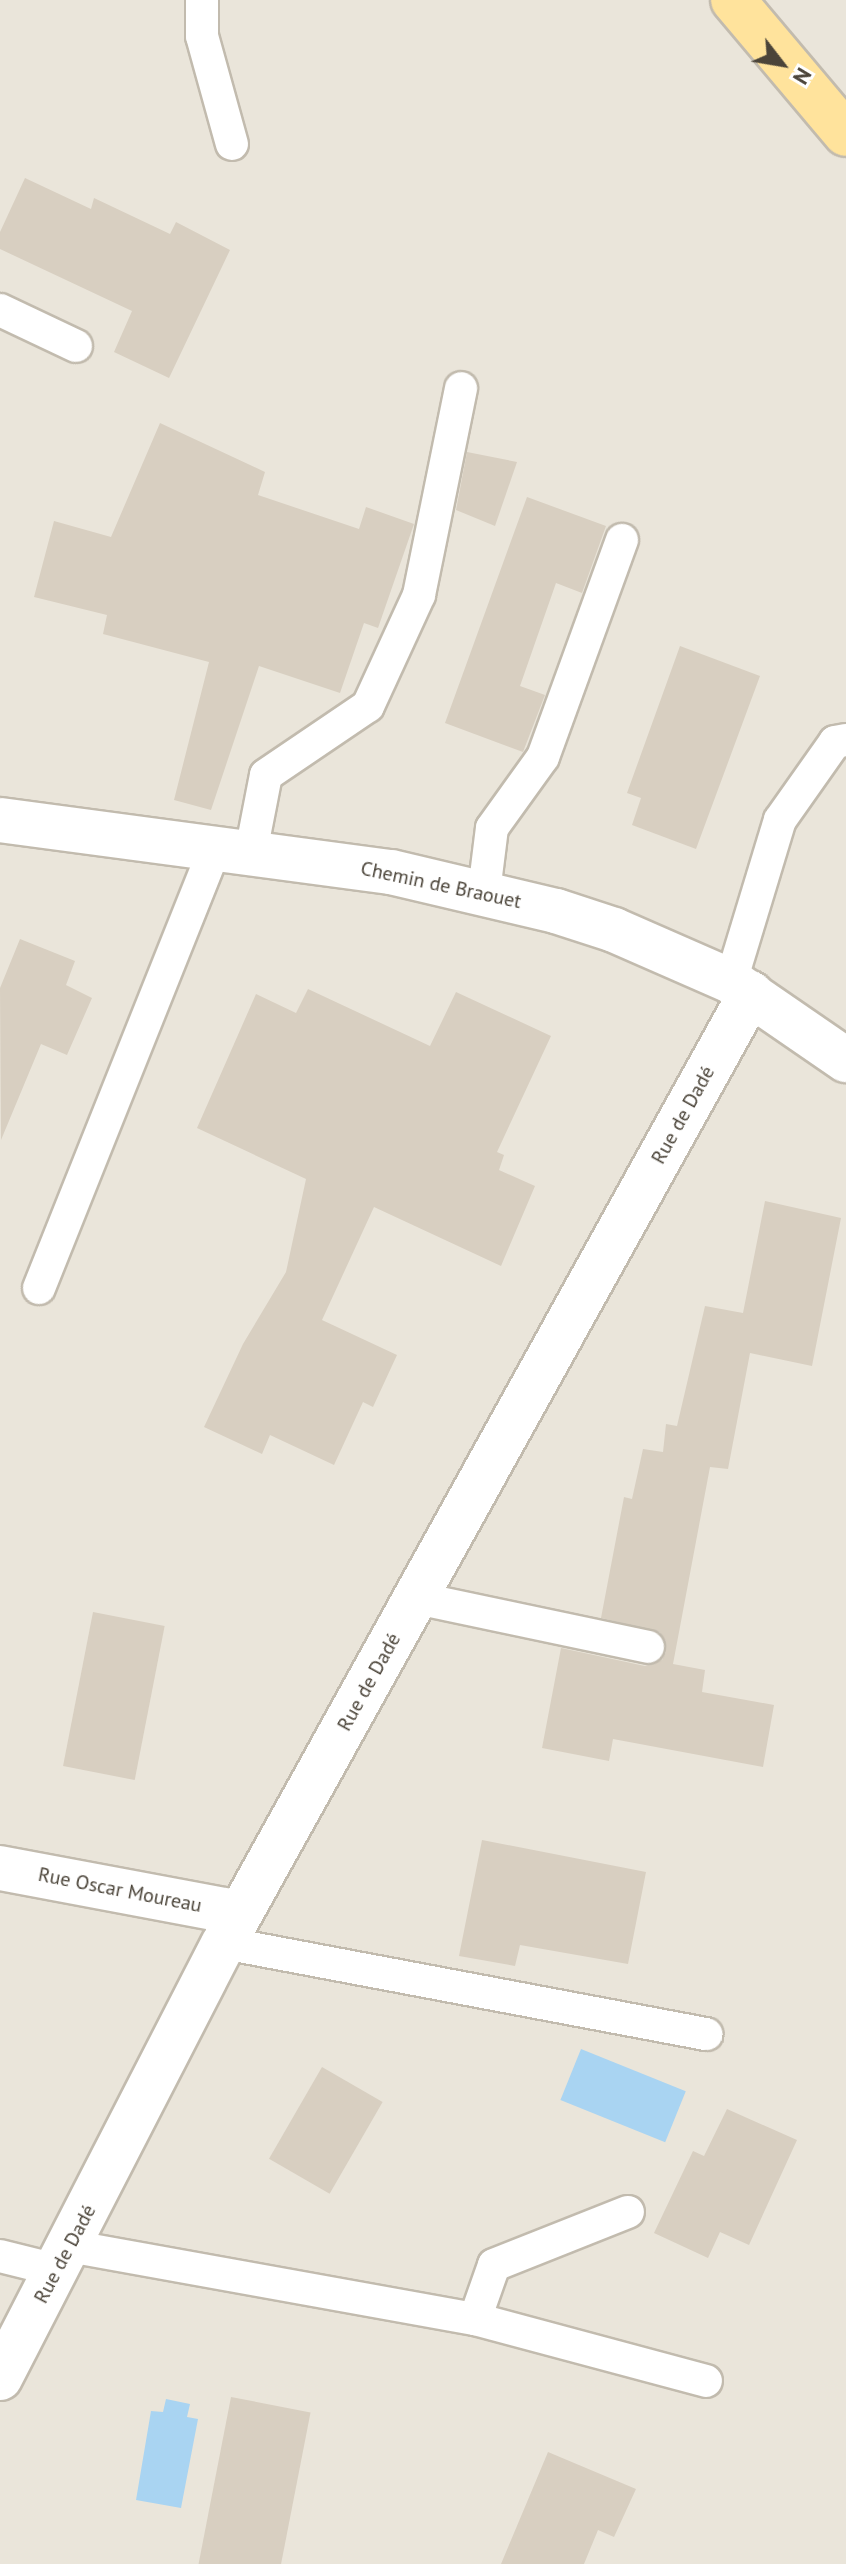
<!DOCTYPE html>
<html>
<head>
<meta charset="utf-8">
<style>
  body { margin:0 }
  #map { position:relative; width:846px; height:2564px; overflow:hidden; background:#f6f3ec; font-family:"PT Sans",sans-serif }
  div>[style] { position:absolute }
  .residential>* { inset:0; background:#eae5da; transform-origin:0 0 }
  .water>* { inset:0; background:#a9d4f2; transform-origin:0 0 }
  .building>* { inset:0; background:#d8cfc1; transform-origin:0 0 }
  .roads { filter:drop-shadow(2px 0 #c2bbae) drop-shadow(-2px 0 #c2bbae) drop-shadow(0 2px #c2bbae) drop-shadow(0 -2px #c2bbae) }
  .lane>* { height:32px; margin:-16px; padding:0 16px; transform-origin:16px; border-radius:16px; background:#fff }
  .street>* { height:44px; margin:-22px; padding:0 22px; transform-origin:22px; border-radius:22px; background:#fff }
  .primary>* { height:44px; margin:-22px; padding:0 22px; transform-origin:22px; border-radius:22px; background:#ffe39c }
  span { translate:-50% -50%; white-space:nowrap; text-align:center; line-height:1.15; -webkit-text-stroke:6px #fff; paint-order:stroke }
  .street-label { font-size:20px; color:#4b4439 }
  .north { position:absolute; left:742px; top:24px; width:80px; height:80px; -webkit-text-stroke:6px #fff; paint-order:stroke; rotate:121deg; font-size:22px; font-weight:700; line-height:32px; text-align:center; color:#4b4439 }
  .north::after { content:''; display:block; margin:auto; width:28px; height:36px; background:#4b4439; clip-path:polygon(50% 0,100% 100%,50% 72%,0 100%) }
</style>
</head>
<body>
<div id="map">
  <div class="residential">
    <i style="left:0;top:0;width:846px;height:2564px"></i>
  </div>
  <div class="water">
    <i style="left:581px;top:2049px;width:113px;height:55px;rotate:22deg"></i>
    <i style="clip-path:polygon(166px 2399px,190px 2404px,187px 2417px,198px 2419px,181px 2508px,136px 2500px,151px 2411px,163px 2412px)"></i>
  </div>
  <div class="building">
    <i style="clip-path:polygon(25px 178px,91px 209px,94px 198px,170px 234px,176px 222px,230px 250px,169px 378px,114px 352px,132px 311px,0 249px,0 232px)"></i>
    <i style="clip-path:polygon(160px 423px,265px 472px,258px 495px,359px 529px,366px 507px,414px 524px,378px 628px,364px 623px,340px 693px,259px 666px,211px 810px,174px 800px,209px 662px,103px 634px,107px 615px,34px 597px,54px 521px,111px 537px)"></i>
    <i style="clip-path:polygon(467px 452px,517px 462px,495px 526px,456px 510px)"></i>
    <i style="clip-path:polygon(527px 497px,606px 526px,582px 593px,556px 583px,520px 686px,545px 695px,523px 752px,445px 723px)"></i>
    <i style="clip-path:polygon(680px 646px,760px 676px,696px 849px,632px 825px,641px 798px,627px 793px)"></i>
    <i style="clip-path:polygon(20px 939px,75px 961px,66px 985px,92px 998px,67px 1055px,41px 1044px,1px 1140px,0 988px)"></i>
    <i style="clip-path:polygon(308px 989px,430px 1046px,456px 992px,551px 1036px,497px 1152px,504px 1155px,499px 1170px,535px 1186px,501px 1266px,374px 1207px,322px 1320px,397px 1355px,373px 1407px,363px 1402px,334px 1465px,270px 1435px,262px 1454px,204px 1427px,243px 1344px,286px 1272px,306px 1179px,197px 1128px,256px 994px,296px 1013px)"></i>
    <i style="clip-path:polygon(765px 1201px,841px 1218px,812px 1366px,750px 1353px,728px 1469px,710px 1467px,673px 1664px,705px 1670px,702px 1692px,774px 1705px,763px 1767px,613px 1739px,609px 1761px,542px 1748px,561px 1648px,645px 1666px,662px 1660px,666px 1652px,660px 1632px,601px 1618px,624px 1497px,632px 1499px,643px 1449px,663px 1452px,666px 1424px,677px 1426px,705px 1306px,743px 1313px)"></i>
    <i style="left:93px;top:1612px;width:73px;height:157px;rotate:11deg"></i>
    <i style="clip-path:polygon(482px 1840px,646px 1872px,628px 1964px,520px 1945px,515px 1966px,459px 1956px)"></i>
    <i style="left:322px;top:2067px;width:70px;height:106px;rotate:30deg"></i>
    <i style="clip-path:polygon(727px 2109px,797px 2140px,749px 2245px,720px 2232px,708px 2258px,654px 2233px,693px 2151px,704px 2156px)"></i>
    <i style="left:231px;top:2397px;width:81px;height:170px;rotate:11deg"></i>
    <i style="clip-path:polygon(548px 2452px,636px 2489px,614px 2537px,598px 2530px,584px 2564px,501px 2564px)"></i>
  </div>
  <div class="roads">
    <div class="lane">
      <i style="left:202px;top:0;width:36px;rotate:90deg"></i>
      <i style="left:202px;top:36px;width:112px;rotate:74.5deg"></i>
      <i style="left:0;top:310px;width:84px;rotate:25.3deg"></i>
      <i style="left:251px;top:852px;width:78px;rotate:-79deg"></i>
      <i style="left:266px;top:775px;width:123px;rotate:-34.1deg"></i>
      <i style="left:368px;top:706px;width:122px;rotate:-65.3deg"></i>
      <i style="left:419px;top:595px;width:211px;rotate:-78.5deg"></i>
      <i style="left:484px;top:892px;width:64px;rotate:-82.9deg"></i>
      <i style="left:492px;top:828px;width:87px;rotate:-54.3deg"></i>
      <i style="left:543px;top:757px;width:231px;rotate:-70deg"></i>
      <i style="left:731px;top:981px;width:168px;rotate:-73.1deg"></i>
      <i style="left:780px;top:820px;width:95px;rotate:-54.8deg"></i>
      <i style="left:835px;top:742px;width:11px;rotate:-10deg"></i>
      <i style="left:39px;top:1288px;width:476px;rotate:-68.2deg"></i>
      <i style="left:416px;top:1598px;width:237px;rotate:11.9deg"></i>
      <i style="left:224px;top:1943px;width:491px;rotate:10.7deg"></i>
      <i style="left:69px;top:2246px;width:413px;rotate:10.2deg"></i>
      <i style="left:475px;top:2319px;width:239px;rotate:15deg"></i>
      <i style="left:0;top:2256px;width:58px;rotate:14deg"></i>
      <i style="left:475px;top:2319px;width:57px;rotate:-70.6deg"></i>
      <i style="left:494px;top:2265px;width:144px;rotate:-21.6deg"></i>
    </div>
    <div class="street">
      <i style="left:0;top:820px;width:394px;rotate:7.6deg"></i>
      <i style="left:391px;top:872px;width:170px;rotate:13.3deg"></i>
      <i style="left:556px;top:911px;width:61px;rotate:18.1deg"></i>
      <i style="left:614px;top:930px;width:128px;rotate:23.6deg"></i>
      <i style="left:731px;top:981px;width:140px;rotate:34.5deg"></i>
      <i style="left:0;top:1868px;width:244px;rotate:10.6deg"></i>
      <i style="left:0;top:2378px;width:489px;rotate:-62.8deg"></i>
      <i style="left:224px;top:1943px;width:1086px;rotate:-60.98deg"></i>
    </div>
    <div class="primary">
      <i style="left:733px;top:0;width:175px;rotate:49.9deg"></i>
    </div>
  </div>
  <div class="street-label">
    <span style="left:441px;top:885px;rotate:12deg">Chemin de Braouet</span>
    <span style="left:683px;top:1115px;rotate:-61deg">Rue de Dadé</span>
    <span style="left:369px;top:1682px;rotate:-61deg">Rue de Dadé</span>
    <span style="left:120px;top:1890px;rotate:11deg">Rue Oscar Moureau</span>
    <span style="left:65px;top:2254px;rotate:-62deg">Rue de Dadé</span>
  </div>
  <div class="north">N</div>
</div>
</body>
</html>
